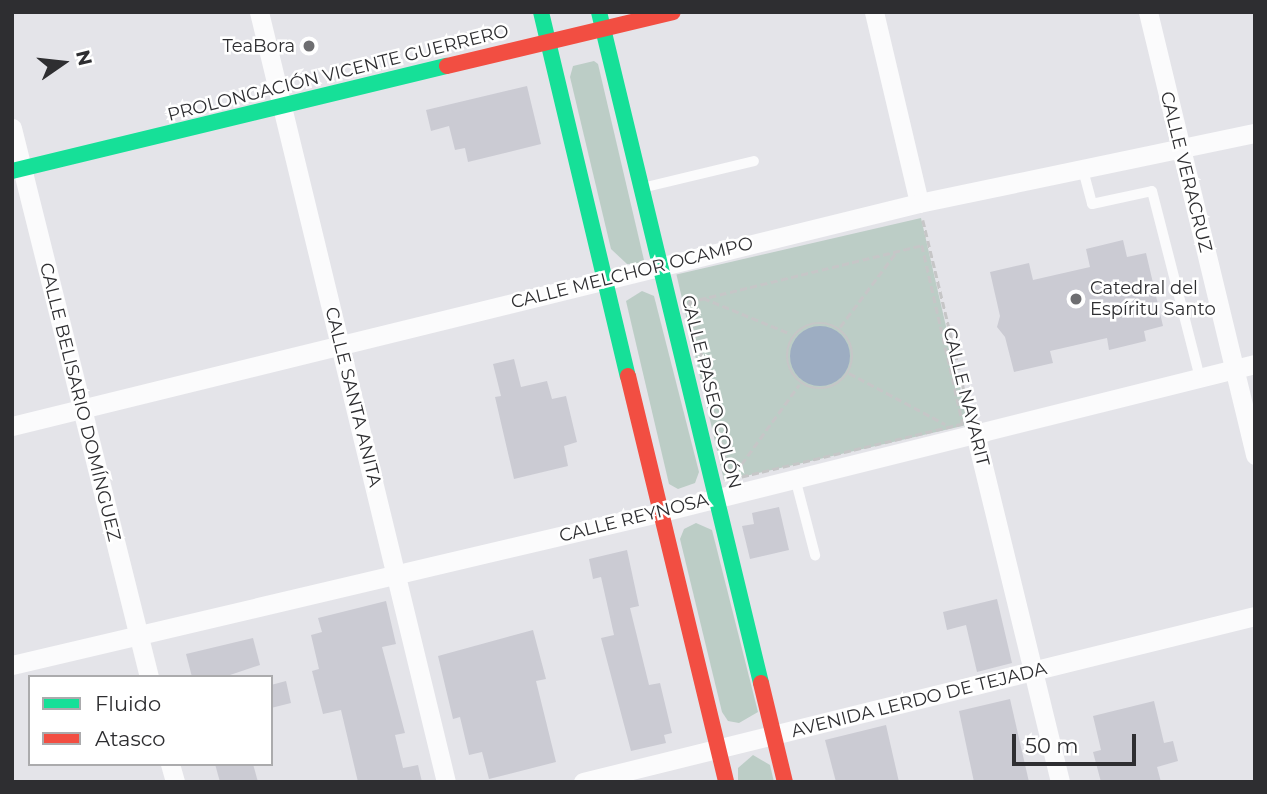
<!DOCTYPE html>
<html>
<head>
<meta charset="utf-8">
<style>
  body { margin:0 }
  #map { position:relative; width:1267px; height:794px; overflow:hidden; background:#e4e4e9; font-family:Montserrat,sans-serif }
  div>[style] { position:absolute }
  .green>* { inset:0; background:#bccdc6; transform-origin:0 0 }
  .water>* { inset:0; background:#9dadc2 }
  .round { border-radius:50% }
  .building>* { inset:0; background:#cbcbd3 }
  .path>* { height:2.5px; margin-top:-1.25px; transform-origin:0; background:repeating-linear-gradient(90deg,#c6c6c7 0 7px,transparent 0 10.5px) }
  .path>.ring { margin:-1.25px; padding:0; box-sizing:content-box; background:none; border:2.5px solid #c6c6c7; border-radius:50% }
  .lane>* { height:10px; margin:-5px; padding:0 5px; transform-origin:5px; border-radius:5px; background:#fbfbfc }
  .street>* { height:19px; margin:-9.5px; padding:0 9.5px; transform-origin:9.5px; border-radius:9.5px; background:#fbfbfc }
  .fast>* { height:16px; margin:-8px; padding:0 8px; transform-origin:8px; border-radius:8px; background:#16e098 }
  .jam>* { height:16px; margin:-8px; padding:0 8px; transform-origin:8px; border-radius:8px; background:#f24e42 }
  .dots>* { width:19px; height:19px; translate:-50% -50%; box-sizing:border-box; border:4px solid #fff; border-radius:50% }
  span { translate:-50% -50%; white-space:nowrap; text-align:center; line-height:1.15; -webkit-text-stroke:5px #fff; paint-order:stroke }
  .poi-label { font-size:18px; color:#2e2e31 }
  .right { translate:-100% -50%; text-align:right }
  .left { translate:0 -50%; text-align:left }
  .street-label { font-size:18px; color:#2e2e31 }
  .frame { position:absolute; inset:0; border:14px solid #2e2e31; pointer-events:none }
  .legend { position:absolute; left:28px; top:675px; width:245px; height:91px; box-sizing:border-box; background:#fff; border:2px solid #ababad; margin:0; padding:9px 12px; list-style:none; font-size:21px; color:#2e2e31 }
  .legend li { display:flex; align-items:center; gap:14px; height:35px }
  .legend b { width:35px; border:2px solid #ababad }
  .north { position:absolute; left:28px; top:28px; width:70px; height:70px; -webkit-text-stroke:5px #fff; paint-order:stroke; rotate:76deg; font-size:19px; font-weight:700; line-height:28px; text-align:center; color:#2e2e31 }
  .north::after { content:''; display:block; margin:auto; width:24px; height:32px; background:#2e2e31; clip-path:polygon(50% 0,100% 100%,50% 72%,0 100%) }
  .scale { position:absolute; left:1012px; top:734px; width:124px; height:32px; box-sizing:border-box; border:4px solid #2e2e31; border-top:0; padding-left:9px; font-size:21px; line-height:24px; white-space:nowrap; color:#2e2e31; -webkit-text-stroke:5px #fff; paint-order:stroke }
</style>
</head>
<body>
<div id="map">
  <div class="green">
    <i style="clip-path:polygon(594px 61px,598px 64px,644px 260px,638px 264px,627px 264px,611px 249px,570px 77px,573px 66px)"></i>
    <i style="left:921px;top:218px;width:212px;height:251px;rotate:77deg"></i>
    <i style="clip-path:polygon(642px 291px,654px 296px,699px 472px,695px 483px,678px 489px,669px 484px,626px 301px)"></i>
    <i style="clip-path:polygon(696px 523px,712px 530px,758px 712px,739px 723px,728px 721px,722px 712px,680px 539px,684px 529px)"></i>
    <i style="clip-path:polygon(753px 755px,770px 765px,774px 782px,738px 782px,738px 768px)"></i>
  </div>
  <div class="water">
    <i class="round" style="left:790px;top:326px;width:60px;height:60px"></i>
  </div>
  <div class="building">
    <i style="clip-path:polygon(527px 86px,541px 144px,468px 162px,465px 148px,455px 150px,449px 126px,431px 131px,426px 110px)"></i>
    <i style="clip-path:polygon(1123px 240px,1127px 257px,1146px 253px,1163px 326px,1144px 331px,1146px 341px,1109px 350px,1107px 338px,1050px 351px,1053px 363px,1014px 372px,1005px 337px,997px 327px,1000px 316px,990px 272px,1029px 263px,1033px 280px,1090px 267px,1086px 249px)"></i>
    <i style="clip-path:polygon(514px 359px,521px 387px,547px 381px,552px 399px,566px 396px,577px 442px,564px 446px,568px 466px,514px 479px,495px 397px,501px 396px,493px 364px)"></i>
    <i style="clip-path:polygon(779px 507px,789px 550px,750px 559px,742px 526px,754px 524px,752px 513px)"></i>
    <i style="clip-path:polygon(627px 550px,639px 606px,630px 608px,649px 685px,660px 683px,672px 733px,664px 735px,666px 743px,631px 751px,601px 638px,614px 635px,601px 577px,593px 579px,589px 559px)"></i>
    <i style="clip-path:polygon(997px 599px,1012px 663px,977px 672px,966px 625px,947px 630px,943px 612px)"></i>
    <i style="clip-path:polygon(386px 601px,396px 644px,382px 647px,405px 733px,395px 735px,403px 768px,418px 765px,422px 782px,358px 782px,341px 710px,323px 714px,312px 671px,319px 669px,311px 635px,322px 632px,318px 618px)"></i>
    <i style="clip-path:polygon(533px 630px,546px 679px,536px 681px,556px 762px,489px 779px,482px 752px,469px 755px,460px 717px,453px 719px,438px 656px)"></i>
    <i style="clip-path:polygon(253px 638px,260px 665px,224px 677px,192px 677px,186px 654px)"></i>
    <i style="clip-path:polygon(286px 681px,291px 703px,271px 708px,271px 685px)"></i>
    <i style="clip-path:polygon(1010px 699px,1029px 782px,974px 782px,959px 711px)"></i>
    <i style="clip-path:polygon(1154px 701px,1164px 743px,1173px 741px,1178px 761px,1157px 767px,1161px 782px,1101px 782px,1093px 752px,1101px 750px,1093px 716px)"></i>
    <i style="clip-path:polygon(886px 725px,899px 782px,836px 782px,825px 740px)"></i>
    <i style="clip-path:polygon(215px 764px,253px 764px,258px 782px,220px 782px)"></i>
  </div>
  <div class="path">
    <i style="left:923px;top:220px;width:204px;rotate:76.4deg"></i>
    <i style="left:922px;top:245px;width:184px;rotate:77.1deg"></i>
    <i style="left:963px;top:424px;width:240px;rotate:166.5deg"></i>
    <i style="left:730px;top:480px;width:183px;rotate:-103deg"></i>
    <i style="left:689px;top:302px;width:240px;rotate:-13.7deg"></i>
    <i style="left:703px;top:298px;width:95px;rotate:22.2deg"></i>
    <i class="ring" style="left:787px;top:323px;width:63.5px;height:63.5px"></i>
    <i style="left:840px;top:327px;width:95px;rotate:-53.1deg"></i>
    <i style="left:849px;top:373px;width:109px;rotate:28deg"></i>
    <i style="left:735px;top:473px;width:109px;rotate:-54deg"></i>
  </div>
  <div class="lane">
    <i style="left:1083px;top:170px;width:35px;rotate:75deg"></i>
    <i style="left:1092px;top:204px;width:61px;rotate:-12.2deg"></i>
    <i style="left:1152px;top:191px;width:193px;rotate:75.6deg"></i>
    <i style="left:646px;top:187px;width:111px;rotate:-13.5deg"></i>
    <i style="left:795px;top:478px;width:80px;rotate:75.4deg"></i>
  </div>
  <div class="street">
    <i style="left:259px;top:12px;width:792px;rotate:76.35deg"></i>
    <i style="left:874px;top:12px;width:196px;rotate:76.7deg"></i>
    <i style="left:1148px;top:12px;width:456px;rotate:76.4deg"></i>
    <i style="left:12px;top:128px;width:566px;rotate:75.99deg"></i>
    <i style="left:12px;top:426px;width:934px;rotate:-13.81deg"></i>
    <i style="left:919px;top:203px;width:343px;rotate:-11.8deg"></i>
    <i style="left:975px;top:433px;width:359px;rotate:76.3deg"></i>
    <i style="left:12px;top:665px;width:668px;rotate:-13.25deg"></i>
    <i style="left:662px;top:512px;width:611px;rotate:-14.01deg"></i>
    <i style="left:170px;top:764px;width:19px;rotate:74deg"></i>
    <i style="left:583px;top:782px;width:692px;rotate:-13.88deg"></i>
  </div>
  <div class="fast">
    <i style="left:541px;top:12px;width:374px;rotate:76.6deg"></i>
    <i style="left:599px;top:12px;width:690px;rotate:76.43deg"></i>
    <i style="left:12px;top:171px;width:447px;rotate:-13.6deg"></i>
  </div>
  <div class="jam">
    <i style="left:447px;top:66px;width:232px;rotate:-13.4deg"></i>
    <i style="left:628px;top:376px;width:418px;rotate:76.4deg"></i>
    <i style="left:761px;top:683px;width:102px;rotate:76.4deg"></i>
  </div>
  <div class="dots">
    <i style="left:309px;top:46px;background:#6e6e71"></i>
    <i style="left:1076px;top:299px;background:#6e6e71"></i>
  </div>
  <div class="poi-label">
    <span class="right" style="left:295px;top:46px">TeaBora</span>
    <span class="left" style="left:1090px;top:299px">Catedral del<br>Espíritu Santo</span>
  </div>
  <div class="street-label">
    <span style="left:338px;top:73px;rotate:-14deg">PROLONGACIÓN VICENTE GUERRERO</span>
    <span style="left:1186px;top:172px;rotate:76deg">CALLE VERACRUZ</span>
    <span style="left:632px;top:273px;rotate:-14deg">CALLE MELCHOR OCAMPO</span>
    <span style="left:711px;top:392px;rotate:76deg">CALLE PASEO COLÓN</span>
    <span style="left:353px;top:397px;rotate:76deg">CALLE SANTA ANITA</span>
    <span style="left:966px;top:397px;rotate:76deg">CALLE NAYARIT</span>
    <span style="left:80px;top:402px;rotate:76deg">CALLE BELISARIO DOMÍNGUEZ</span>
    <span style="left:634px;top:518px;rotate:-14deg">CALLE REYNOSA</span>
    <span style="left:919px;top:700px;rotate:-14deg">AVENIDA LERDO DE TEJADA</span>
  </div>
  <div class="frame"></div>
  <ul class="legend">
  <li><b style="height:9px;background:#16e098"></b>Fluido</li>
  <li><b style="height:9px;background:#f24e42"></b>Atasco</li>
  </ul>
  <div class="north">N</div>
  <div class="scale">50 m</div>
</div>
</body>
</html>
